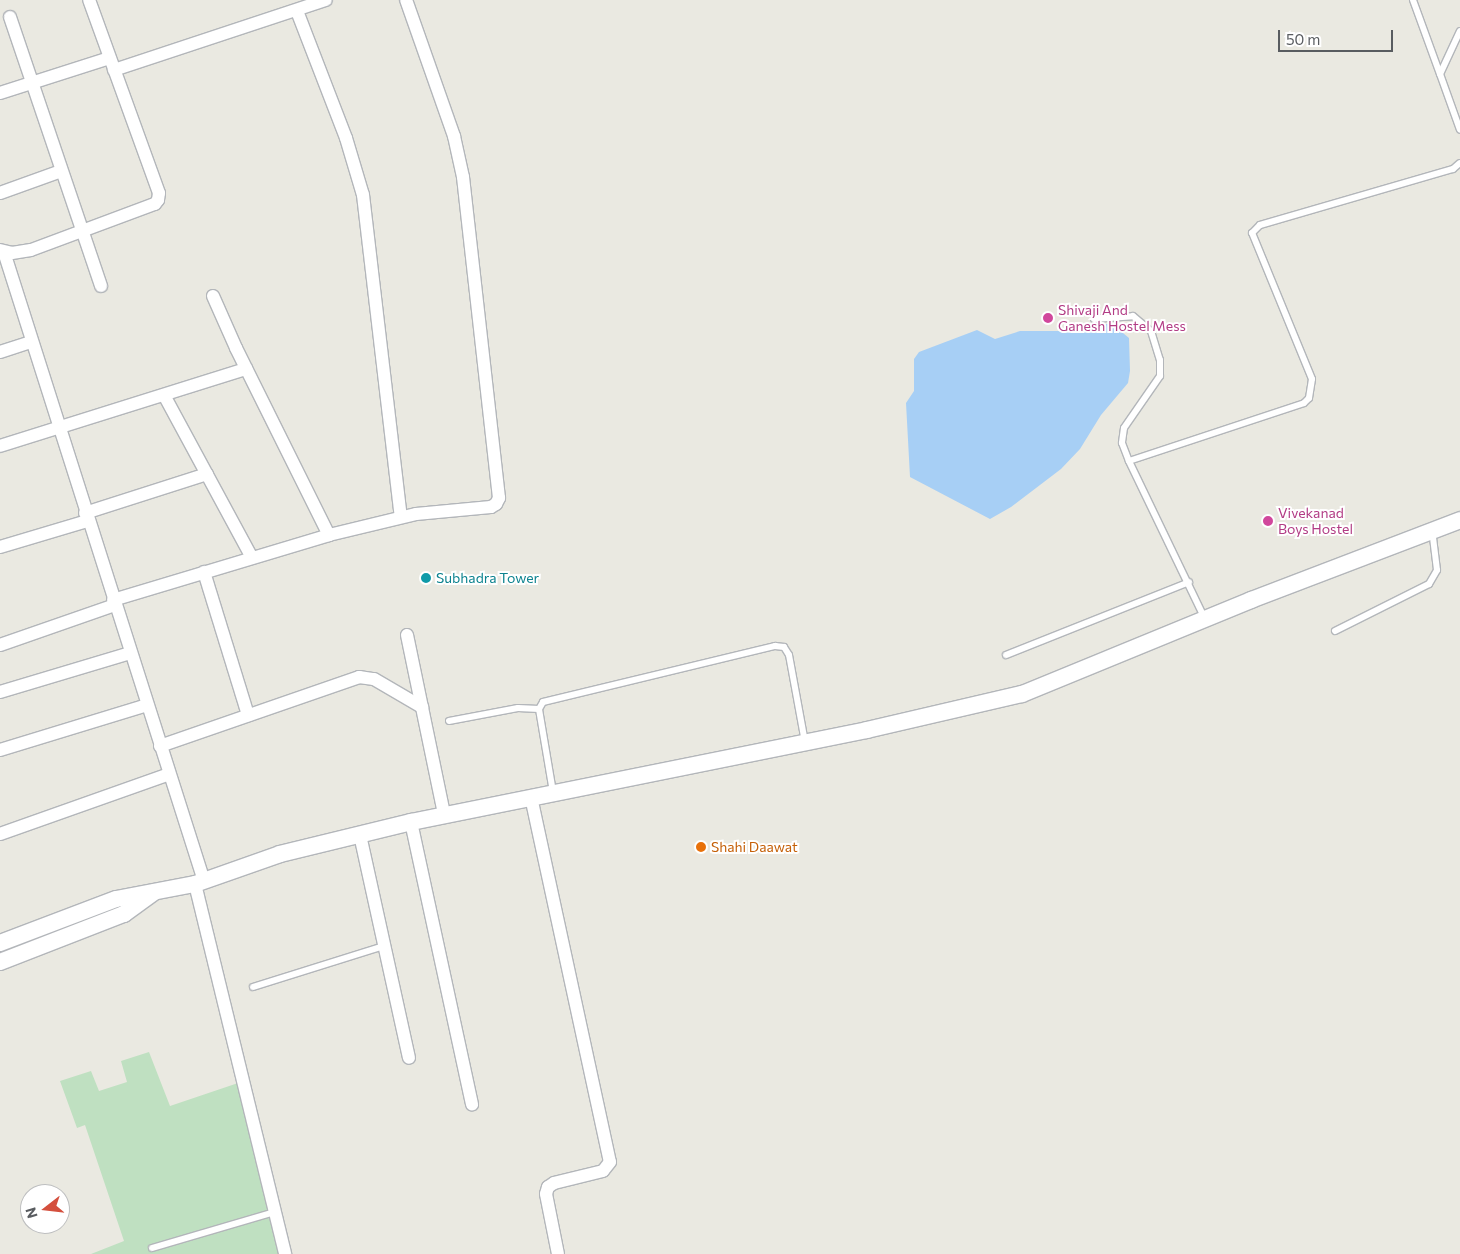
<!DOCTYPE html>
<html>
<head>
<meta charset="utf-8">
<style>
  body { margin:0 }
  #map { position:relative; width:1460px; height:1254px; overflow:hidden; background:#eae9e1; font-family:Commissioner,sans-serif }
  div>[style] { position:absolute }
  .green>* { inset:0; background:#bfe0c1 }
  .water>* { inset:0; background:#a7cff5 }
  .roads { filter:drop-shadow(1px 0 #b3b6ba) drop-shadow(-1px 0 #b3b6ba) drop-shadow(0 1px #b3b6ba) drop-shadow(0 -1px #b3b6ba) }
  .service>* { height:6px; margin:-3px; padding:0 3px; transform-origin:3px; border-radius:3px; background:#fff }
  .minor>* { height:12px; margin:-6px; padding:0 6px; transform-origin:6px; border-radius:6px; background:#fff }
  .tertiary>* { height:16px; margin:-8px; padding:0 8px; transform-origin:8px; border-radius:8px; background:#fff }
  .dots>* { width:14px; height:14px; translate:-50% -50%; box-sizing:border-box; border:2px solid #fff; border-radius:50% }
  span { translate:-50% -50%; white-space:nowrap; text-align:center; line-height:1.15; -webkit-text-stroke:4px #fff; paint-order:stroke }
  .hotel-label { font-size:14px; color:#b23c85 }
  .left { translate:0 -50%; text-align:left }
  .culture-label { font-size:14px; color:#0d838f }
  .food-label { font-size:14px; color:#c56008 }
  .north { position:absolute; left:20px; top:1184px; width:50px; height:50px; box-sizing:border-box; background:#fff; border:1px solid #bdbebf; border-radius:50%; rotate:254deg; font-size:14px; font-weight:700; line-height:20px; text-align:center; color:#595c60 }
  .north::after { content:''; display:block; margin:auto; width:18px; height:22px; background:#d44f3d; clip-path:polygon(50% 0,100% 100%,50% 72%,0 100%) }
  .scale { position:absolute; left:1278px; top:30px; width:115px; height:22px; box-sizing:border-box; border:2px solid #595c60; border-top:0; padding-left:6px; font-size:15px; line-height:18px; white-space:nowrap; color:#595c60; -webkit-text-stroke:4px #fff; paint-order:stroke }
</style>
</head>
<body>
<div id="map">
  <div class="green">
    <i style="clip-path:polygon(149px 1052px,170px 1106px,244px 1081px,287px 1254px,91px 1254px,124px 1241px,85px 1125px,77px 1128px,60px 1081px,91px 1071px,99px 1091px,127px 1082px,121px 1061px)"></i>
  </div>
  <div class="water">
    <i style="clip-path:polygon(1092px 324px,1112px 324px,1129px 338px,1130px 371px,1128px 383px,1101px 415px,1080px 449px,1061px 469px,1011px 507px,990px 519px,910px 477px,906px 403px,914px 391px,914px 359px,919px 352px,977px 330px,995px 339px,1020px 331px,1059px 331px)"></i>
  </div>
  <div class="roads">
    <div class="service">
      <i style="left:1413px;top:0;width:79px;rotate:70deg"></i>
      <i style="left:1460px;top:31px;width:47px;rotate:114.9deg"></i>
      <i style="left:1440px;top:74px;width:59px;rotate:70.3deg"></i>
      <i style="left:1094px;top:319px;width:39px;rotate:-4deg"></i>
      <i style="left:1133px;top:316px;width:23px;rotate:40deg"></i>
      <i style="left:1151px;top:331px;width:30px;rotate:73deg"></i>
      <i style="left:1160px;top:360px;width:16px;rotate:90deg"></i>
      <i style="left:1160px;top:376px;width:63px;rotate:124.7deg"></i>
      <i style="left:1124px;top:428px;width:15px;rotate:98deg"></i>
      <i style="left:1122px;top:443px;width:19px;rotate:69deg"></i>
      <i style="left:1204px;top:617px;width:173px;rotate:-115.7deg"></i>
      <i style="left:1129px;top:461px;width:184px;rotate:-18.3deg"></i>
      <i style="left:1304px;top:403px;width:7px;rotate:-45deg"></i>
      <i style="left:1309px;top:398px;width:19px;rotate:-81deg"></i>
      <i style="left:1312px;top:379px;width:158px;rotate:-112.3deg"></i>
      <i style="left:1252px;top:233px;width:11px;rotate:-45deg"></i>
      <i style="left:1260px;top:225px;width:201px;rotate:-16.2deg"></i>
      <i style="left:1453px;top:169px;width:9px;rotate:-41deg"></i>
      <i style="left:1335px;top:631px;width:105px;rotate:-26.6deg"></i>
      <i style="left:1429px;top:584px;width:16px;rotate:-60deg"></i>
      <i style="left:1437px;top:570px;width:39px;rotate:-97deg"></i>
      <i style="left:1006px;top:655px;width:197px;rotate:-21.7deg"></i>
      <i style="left:449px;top:721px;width:70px;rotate:-10.7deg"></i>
      <i style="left:518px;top:708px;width:21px;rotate:3deg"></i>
      <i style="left:553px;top:792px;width:84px;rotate:-99.6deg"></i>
      <i style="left:539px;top:709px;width:8px;rotate:-60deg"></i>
      <i style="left:543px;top:702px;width:239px;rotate:-13.6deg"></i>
      <i style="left:775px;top:646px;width:9px;rotate:6deg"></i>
      <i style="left:784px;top:647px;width:9px;rotate:58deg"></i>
      <i style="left:789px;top:655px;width:88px;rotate:79.6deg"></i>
      <i style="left:253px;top:987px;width:137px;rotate:-17.4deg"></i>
      <i style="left:152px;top:1248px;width:127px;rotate:-16.4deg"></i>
    </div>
    <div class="minor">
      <i style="left:297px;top:11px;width:136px;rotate:68.9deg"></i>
      <i style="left:346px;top:138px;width:59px;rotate:73.4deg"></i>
      <i style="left:363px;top:195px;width:324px;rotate:83.3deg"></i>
      <i style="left:10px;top:17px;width:284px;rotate:71.3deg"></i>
      <i style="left:114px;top:70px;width:223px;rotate:-18.3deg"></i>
      <i style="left:0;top:93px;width:115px;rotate:-17.7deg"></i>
      <i style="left:0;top:193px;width:65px;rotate:-19.8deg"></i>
      <i style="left:0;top:250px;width:12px;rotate:14deg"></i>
      <i style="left:12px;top:253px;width:19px;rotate:-9deg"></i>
      <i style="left:31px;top:250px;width:132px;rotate:-20.4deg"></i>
      <i style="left:155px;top:204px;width:5px;rotate:-53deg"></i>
      <i style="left:158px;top:200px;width:7px;rotate:-82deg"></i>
      <i style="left:159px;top:193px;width:205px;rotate:-109.9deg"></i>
      <i style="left:4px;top:252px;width:660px;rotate:72.36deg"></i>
      <i style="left:213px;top:296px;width:57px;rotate:66.1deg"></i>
      <i style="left:236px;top:348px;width:209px;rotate:63.6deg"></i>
      <i style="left:0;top:352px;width:32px;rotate:-18deg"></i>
      <i style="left:164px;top:395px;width:185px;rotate:61.6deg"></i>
      <i style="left:0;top:446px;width:258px;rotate:-17.4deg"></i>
      <i style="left:85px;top:513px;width:128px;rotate:-17.7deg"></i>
      <i style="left:0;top:547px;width:91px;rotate:-16.6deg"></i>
      <i style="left:204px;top:572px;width:150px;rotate:72.9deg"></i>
      <i style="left:113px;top:600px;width:226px;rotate:-16.7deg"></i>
      <i style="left:329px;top:535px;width:89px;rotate:-13.6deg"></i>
      <i style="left:416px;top:514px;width:75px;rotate:-5.3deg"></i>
      <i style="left:491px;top:507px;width:6px;rotate:-31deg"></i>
      <i style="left:496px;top:504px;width:7px;rotate:-63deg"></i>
      <i style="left:499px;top:498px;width:323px;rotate:-96.4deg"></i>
      <i style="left:463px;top:177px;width:42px;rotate:-102.4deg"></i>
      <i style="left:454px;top:136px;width:144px;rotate:-109.4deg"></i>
      <i style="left:407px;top:635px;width:183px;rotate:78.3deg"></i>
      <i style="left:0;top:645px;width:122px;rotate:-19.2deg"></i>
      <i style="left:0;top:692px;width:136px;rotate:-16.7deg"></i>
      <i style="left:160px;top:746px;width:211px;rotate:-19.1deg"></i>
      <i style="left:359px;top:677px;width:15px;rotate:8deg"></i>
      <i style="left:374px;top:679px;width:56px;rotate:30.3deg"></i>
      <i style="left:0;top:750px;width:154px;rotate:-17deg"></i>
      <i style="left:531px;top:797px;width:373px;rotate:77.8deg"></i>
      <i style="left:610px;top:1162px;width:11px;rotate:128deg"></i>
      <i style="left:603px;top:1171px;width:50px;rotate:166.2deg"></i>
      <i style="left:554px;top:1183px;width:7px;rotate:146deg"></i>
      <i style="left:548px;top:1187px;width:7px;rotate:106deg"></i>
      <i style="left:546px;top:1194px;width:61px;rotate:78.7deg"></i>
      <i style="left:411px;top:822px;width:289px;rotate:77.8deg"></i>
      <i style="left:0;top:834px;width:179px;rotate:-19.5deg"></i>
      <i style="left:360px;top:835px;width:228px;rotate:77.6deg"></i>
      <i style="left:195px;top:884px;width:381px;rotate:76.3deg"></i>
    </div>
    <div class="tertiary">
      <i style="left:0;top:943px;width:124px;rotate:-20.8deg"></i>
      <i style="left:116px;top:899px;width:80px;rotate:-10.8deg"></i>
      <i style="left:195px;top:884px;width:90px;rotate:-19.4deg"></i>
      <i style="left:280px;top:854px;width:135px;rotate:-13.7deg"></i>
      <i style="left:411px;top:822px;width:465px;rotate:-11.4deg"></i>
      <i style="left:867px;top:730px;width:159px;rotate:-13.1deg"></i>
      <i style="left:1022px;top:694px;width:248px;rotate:-22.3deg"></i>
      <i style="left:1251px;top:600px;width:224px;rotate:-20.9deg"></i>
      <i style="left:0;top:962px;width:133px;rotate:-21.2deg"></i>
      <i style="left:124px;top:914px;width:37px;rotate:-36deg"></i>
    </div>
  </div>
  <div class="dots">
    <i style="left:1048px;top:318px;background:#d1479c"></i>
    <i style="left:1268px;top:521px;background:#d1479c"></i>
    <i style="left:426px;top:578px;background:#0f9aa8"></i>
    <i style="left:701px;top:847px;background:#e8710a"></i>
  </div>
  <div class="hotel-label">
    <span class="left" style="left:1058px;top:318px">Shivaji And<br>Ganesh Hostel Mess</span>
    <span class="left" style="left:1278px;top:521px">Vivekanad<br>Boys Hostel</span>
  </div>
  <div class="culture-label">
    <span class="left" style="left:436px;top:578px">Subhadra Tower</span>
  </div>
  <div class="food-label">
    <span class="left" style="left:711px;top:847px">Shahi Daawat</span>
  </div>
  <div class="north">N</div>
  <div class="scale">50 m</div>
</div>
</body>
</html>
